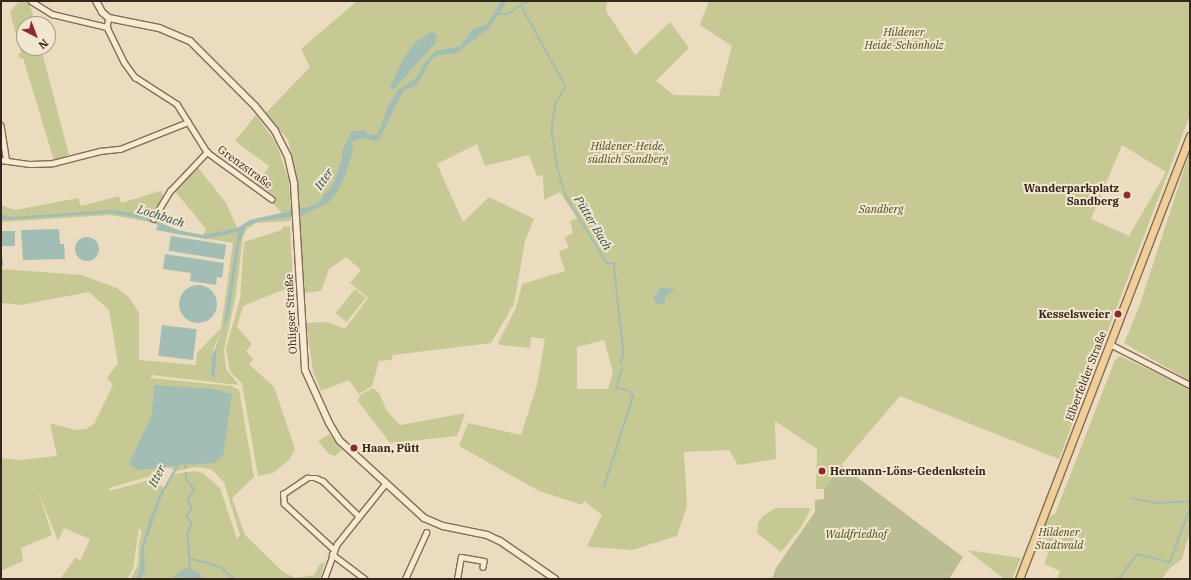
<!DOCTYPE html>
<html>
<head>
<meta charset="utf-8">
<style>
  body { margin:0 }
  #map { position:relative; width:1191px; height:580px; overflow:hidden; background:#ecdcbf; font-family:"IBM Plex Serif",serif }
  div>[style] { position:absolute }
  .green>* { inset:0; background:#c6c993; transform-origin:0 0 }
  .cemetery>* { inset:0; background:#bbbd93 }
  .water>* { inset:0; background:#a2bdb4; transform-origin:0 0 }
  .round { border-radius:50% }
  .stream>* { height:1.5px; margin:-0.75px; padding:0 0.75px; transform-origin:0.75px; border-radius:0.75px; background:#a2bdb4 }
  .roads { filter:drop-shadow(1px 0 #836c58) drop-shadow(-1px 0 #836c58) drop-shadow(0 1px #836c58) drop-shadow(0 -1px #836c58) }
  .street>* { height:4.5px; margin:-2.25px; padding:0 2.25px; transform-origin:2.25px; border-radius:2.25px; background:#f7ead1 }
  .secondary>* { height:6px; margin:-3px; padding:0 3px; transform-origin:3px; border-radius:3px; background:#f7ead1 }
  .primary>* { height:7px; margin:-3.5px; padding:0 3.5px; transform-origin:3.5px; border-radius:3.5px; background:#efce97 }
  .dots>* { width:11px; height:11px; translate:-50% -50%; box-sizing:border-box; border:2px solid #f3e6ce; border-radius:50% }
  span { translate:-50% -50%; white-space:nowrap; text-align:center; line-height:1.15; -webkit-text-stroke:4px #f3e6ce; paint-order:stroke }
  .park-label { font-size:11px; color:#464f23; font-style:italic }
  .street-label { font-size:11px; color:#33261c }
  .poi-label { font-size:11px; color:#33261c; font-weight:700 }
  .right { translate:-100% -50%; text-align:right }
  .left { translate:0 -50%; text-align:left }
  .water-label { font-size:12px; color:#2c534e; font-style:italic }
  .frame { position:absolute; inset:0; border:2px solid #33261c; pointer-events:none }
  .north { position:absolute; left:16px; top:16px; width:40px; height:40px; box-sizing:border-box; background:#f3e6ce; border:1px solid #a69987; border-radius:50%; rotate:138deg; font-size:11px; font-weight:700; line-height:16px; text-align:center; color:#33261c }
  .north::after { content:''; display:block; margin:auto; width:14px; height:18px; background:#902a31; clip-path:polygon(50% 0,100% 100%,50% 72%,0 100%) }
</style>
</head>
<body>
<div id="map">
  <div class="green">
    <i style="clip-path:polygon(19px 1px,25px 1px,30px 5px,35px 24px,24px 24px,24px 48px,41px 48px,69px 155px,54px 161px,23px 58px,20px 59px,18px 54px,21px 53px,10px 12px)"></i>
    <i style="clip-path:polygon(evenodd,357px 1px,607px 1px,606px 11px,635px 55px,670px 22px,689px 48px,656px 81px,674px 95px,719px 96px,732px 46px,700px 25px,709px 1px,1190px 1px,1190px 115px,1059px 459px,900px 396px,841px 465px,824px 489px,816px 489px,817px 449px,775px 421px,776px 459px,738px 465px,729px 450px,684px 452px,687px 506px,677px 536px,632px 550px,590px 547px,587px 546px,602px 515px,584px 501px,582px 505px,539px 491px,459px 446px,468px 423px,521px 435px,537px 385px,545px 339px,531px 337px,530px 348px,500px 345px,498px 343px,516px 308px,522px 284px,565px 271px,559px 252px,569px 247px,564px 238px,573px 233px,570px 221px,577px 218px,560px 192px,544px 200px,543px 175px,537px 176px,529px 155px,485px 166px,477px 144px,437px 164px,463px 222px,489px 197px,534px 219px,525px 241px,514px 304px,491px 343px,393px 355px,391px 360px,379px 361px,372px 386px,359px 394px,349px 380px,321px 391px,313px 371px,306px 323px,328px 322px,345px 329px,368px 298px,350px 283px,361px 270px,346px 257px,329px 269px,321px 291px,305px 293px,295px 169px,288px 140px,266px 113px,310px 67px,301px 49px,357px 1px,1122px 145px,1166px 172px,1129px 236px,1091px 219px,1122px 145px,357px 1px,604px 340px,613px 372px,608px 389px,577px 389px,577px 347px,604px 340px)"></i>
    <i style="clip-path:polygon(256px 115px,274px 140px,279px 151px,289px 181px,291px 212px,283px 214px,272px 203px,277px 201px,275px 196px,257px 184px,269px 166px,235px 141px)"></i>
    <i style="clip-path:polygon(1190px 151px,1190px 381px,1124px 343px,1139px 307px)"></i>
    <i style="clip-path:polygon(evenodd,197px 166px,226px 203px,239px 232px,227px 307px,223px 329px,214px 347px,211px 376px,215px 376px,217px 348px,230px 312px,240px 242px,243px 231px,252px 222px,259px 221px,291px 216px,291px 221px,256px 223px,247px 229px,243px 236px,236px 295px,224px 350px,226px 369px,239px 385px,151px 375px,151px 378px,232px 386px,239px 390px,254px 477px,232px 498px,245px 535px,283px 572px,295px 578px,314px 575px,320px 564px,325px 562px,320px 579px,131px 579px,138px 564px,139px 542px,142px 531px,139px 528px,133px 569px,127px 579px,60px 579px,76px 557px,80px 561px,90px 539px,64px 528px,58px 541px,39px 493px,52px 535px,21px 548px,23px 561px,1px 571px,1px 458px,19px 460px,57px 456px,50px 423px,75px 430px,86px 429px,94px 424px,113px 385px,107px 378px,118px 363px,109px 310px,89px 292px,20px 305px,1px 303px,1px 269px,81px 275px,117px 288px,129px 297px,139px 313px,139px 360px,196px 365px,197px 353px,221px 328px,233px 243px,156px 230px,158px 225px,154px 223px,156px 220px,177px 230px,203px 235px,206px 229px,174px 190px,197px 166px,167px 467px,177px 471px,195px 467px,211px 469px,224px 482px,240px 535px,237px 539px,220px 488px,203px 473px,195px 471px,173px 474px,166px 486px,166px 493px,163px 491px,163px 486px,154px 485px,157px 478px,109px 491px,109px 488px,158px 474px,167px 467px)"></i>
    <i style="clip-path:polygon(161px 191px,163px 195px,150px 222px,110px 215px,1px 222px,1px 205px,16px 210px,78px 198px,81px 206px,119px 196px,121px 203px)"></i>
    <i style="clip-path:polygon(290px 226px,293px 286px,243px 306px,237px 327px,252px 344px,246px 351px,253px 359px,249px 364px,274px 387px,295px 449px,289px 460px,273px 473px,258px 476px,242px 383px,230px 372px,226px 348px,240px 299px,244px 242px,282px 230px,282px 227px)"></i>
    <i style="left:355px;top:289px;width:14px;height:31px;rotate:39deg"></i>
    <i style="clip-path:polygon(1120px 356px,1190px 389px,1190px 531px,1182px 559px,1169px 569px,1162px 579px,1057px 579px,1060px 571px,1044px 564px,1049px 552px,1036px 547px,1047px 518px,1055px 514px,1115px 360px)"></i>
    <i style="clip-path:polygon(373px 388px,379px 393px,387px 411px,400px 425px,465px 413px,457px 436px,390px 443px,358px 401px,360px 395px)"></i>
    <i style="clip-path:polygon(329px 434px,342px 450px,335px 456px,329px 454px,318px 441px)"></i>
    <i style="clip-path:polygon(776px 508px,811px 508px,802px 526px,781px 552px,757px 533px,758px 523px,763px 516px)"></i>
    <i style="clip-path:polygon(967px 550px,1021px 558px,1012px 579px,1004px 579px)"></i>
  </div>
  <div class="cemetery">
    <i style="clip-path:polygon(841px 465px,963px 557px,949px 579px,772px 579px,776px 568px,815px 512px,815px 500px,824px 499px,824px 489px)"></i>
  </div>
  <div class="water">
    <i style="clip-path:polygon(502px 1px,507px 1px,490px 27px,457px 53px,438px 55px,432px 59px,416px 86px,403px 91px,379px 140px,373px 141px,364px 138px,351px 142px,353px 150px,345px 176px,336px 194px,328px 203px,301px 216px,259px 221px,246px 227px,240px 242px,230px 312px,217px 348px,215px 377px,211px 376px,212px 357px,223px 329px,238px 232px,206px 239px,156px 230px,158px 225px,143px 219px,111px 213px,1px 220px,1px 214px,11px 217px,110px 210px,135px 213px,177px 230px,203px 235px,237px 228px,250px 220px,308px 207px,318px 203px,333px 184px,342px 159px,342px 151px,352px 131px,364px 130px,369px 135px,378px 134px,388px 106px,398px 90px,416px 78px,425px 62px,436px 51px,461px 46px,472px 30px,486px 25px)"></i>
    <i style="clip-path:polygon(430px 32px,437px 34px,436px 42px,393px 90px,390px 88px,403px 59px,415px 43px)"></i>
    <i style="clip-path:polygon(59px 229px,60px 244px,64px 244px,65px 259px,23px 260px,21px 230px)"></i>
    <i style="left:1px;top:231px;width:14px;height:15px"></i>
    <i style="left:171px;top:236px;width:56px;height:15px;rotate:9deg"></i>
    <i class="round" style="left:75px;top:237px;width:24px;height:24px"></i>
    <i style="clip-path:polygon(165px 254px,224px 263px,222px 278px,217px 277px,216px 285px,190px 281px,191px 273px,163px 269px)"></i>
    <i class="round" style="left:179px;top:285px;width:38px;height:38px"></i>
    <i style="clip-path:polygon(661px 287px,675px 289px,665px 297px,665px 302px,658px 305px,653px 299px)"></i>
    <i style="left:162px;top:325px;width:35px;height:31px;rotate:7deg"></i>
    <i style="clip-path:polygon(154px 385px,214px 389px,232px 394px,223px 456px,214px 463px,179px 465px,161px 498px,144px 547px,145px 572px,140px 579px,135px 579px,140px 569px,141px 549px,149px 521px,159px 496px,176px 466px,138px 470px,129px 464px,152px 414px)"></i>
    <i style="clip-path:polygon(186px 567px,200px 573px,201px 579px,173px 577px)"></i>
  </div>
  <div class="stream">
    <i style="left:521px;top:5px;width:9px;rotate:-27deg"></i>
    <i style="left:500px;top:11px;width:3px;rotate:72deg"></i>
    <i style="left:501px;top:14px;width:7px"></i>
    <i style="left:508px;top:14px;width:16px;rotate:-35deg"></i>
    <i style="left:521px;top:5px;width:89px;rotate:61.1deg"></i>
    <i style="left:566px;top:87px;width:19px;rotate:122deg"></i>
    <i style="left:556px;top:103px;width:26px;rotate:99deg"></i>
    <i style="left:552px;top:129px;width:37px;rotate:82deg"></i>
    <i style="left:557px;top:166px;width:31px;rotate:73deg"></i>
    <i style="left:566px;top:196px;width:79px;rotate:58.5deg"></i>
    <i style="left:607px;top:263px;width:7px"></i>
    <i style="left:614px;top:263px;width:92px;rotate:83.7deg"></i>
    <i style="left:624px;top:354px;width:10px;rotate:107deg"></i>
    <i style="left:1px;top:253px;width:12px;rotate:81deg"></i>
    <i style="left:185px;top:464px;width:4px;rotate:76deg"></i>
    <i style="left:186px;top:473px;width:7px;rotate:82deg"></i>
    <i style="left:187px;top:480px;width:13px;rotate:51deg"></i>
    <i style="left:195px;top:490px;width:12px;rotate:125deg"></i>
    <i style="left:188px;top:500px;width:10px;rotate:66deg"></i>
    <i style="left:192px;top:509px;width:9px;rotate:126deg"></i>
    <i style="left:187px;top:516px;width:9px;rotate:58deg"></i>
    <i style="left:192px;top:524px;width:12px;rotate:110deg"></i>
    <i style="left:188px;top:535px;width:32px;rotate:86deg"></i>
    <i style="left:604px;top:487px;width:96px;rotate:-72.3deg"></i>
    <i style="left:633px;top:396px;width:6px;rotate:-129deg"></i>
    <i style="left:629px;top:391px;width:13px;rotate:-167deg"></i>
    <i style="left:616px;top:388px;width:21px;rotate:-73deg"></i>
    <i style="left:1131px;top:498px;width:26px;rotate:11deg"></i>
    <i style="left:1157px;top:503px;width:33px;rotate:-3deg"></i>
    <i style="left:189px;top:558px;width:33px;rotate:16deg"></i>
    <i style="left:221px;top:567px;width:18px;rotate:41deg"></i>
    <i style="left:1119px;top:579px;width:31px;rotate:-54deg"></i>
    <i style="left:1137px;top:554px;width:34px;rotate:14deg"></i>
    <i style="left:1170px;top:562px;width:58px;rotate:-69.7deg"></i>
  </div>
  <div class="roads">
    <div class="street">
      <i style="left:31px;top:1px;width:25px;rotate:32deg"></i>
      <i style="left:52px;top:14px;width:57px;rotate:13.3deg"></i>
      <i style="left:109px;top:18px;width:9px;rotate:103deg"></i>
      <i style="left:107px;top:27px;width:39px;rotate:64deg"></i>
      <i style="left:124px;top:62px;width:19px;rotate:54deg"></i>
      <i style="left:135px;top:77px;width:50px;rotate:32.7deg"></i>
      <i style="left:177px;top:104px;width:57px;rotate:58deg"></i>
      <i style="left:207px;top:152px;width:80px;rotate:35.9deg"></i>
      <i style="left:1px;top:125px;width:36px;rotate:81deg"></i>
      <i style="left:1px;top:160px;width:29px;rotate:8deg"></i>
      <i style="left:30px;top:164px;width:23px;rotate:-2deg"></i>
      <i style="left:53px;top:163px;width:49px;rotate:-14.3deg"></i>
      <i style="left:100px;top:151px;width:20px;rotate:-6deg"></i>
      <i style="left:120px;top:149px;width:73px;rotate:-21.7deg"></i>
      <i style="left:153px;top:219px;width:33px;rotate:-59deg"></i>
      <i style="left:170px;top:191px;width:54px;rotate:-46.5deg"></i>
      <i style="left:1110px;top:344px;width:90px;rotate:27.1deg"></i>
      <i style="left:334px;top:550px;width:68px;rotate:-137.4deg"></i>
      <i style="left:284px;top:504px;width:10px;rotate:-96deg"></i>
      <i style="left:283px;top:494px;width:29px;rotate:-34deg"></i>
      <i style="left:307px;top:478px;width:9px"></i>
      <i style="left:316px;top:478px;width:8px;rotate:23deg"></i>
      <i style="left:323px;top:481px;width:49px;rotate:44.2deg"></i>
      <i style="left:332px;top:554px;width:41px;rotate:37.1deg"></i>
      <i style="left:324px;top:579px;width:37px;rotate:-70deg"></i>
      <i style="left:337px;top:544px;width:77px;rotate:-51.3deg"></i>
      <i style="left:405px;top:579px;width:51px;rotate:-65.5deg"></i>
      <i style="left:457px;top:579px;width:22px;rotate:-80deg"></i>
      <i style="left:461px;top:557px;width:23px;rotate:10deg"></i>
      <i style="left:484px;top:561px;width:6px;rotate:99deg"></i>
    </div>
    <div class="secondary">
      <i style="left:96px;top:1px;width:13px;rotate:61deg"></i>
      <i style="left:102px;top:12px;width:9px;rotate:41deg"></i>
      <i style="left:109px;top:18px;width:51px;rotate:11.3deg"></i>
      <i style="left:159px;top:28px;width:34px;rotate:23deg"></i>
      <i style="left:190px;top:41px;width:92px;rotate:45deg"></i>
      <i style="left:255px;top:106px;width:32px;rotate:51deg"></i>
      <i style="left:275px;top:131px;width:29px;rotate:63deg"></i>
      <i style="left:288px;top:157px;width:28px;rotate:77deg"></i>
      <i style="left:294px;top:184px;width:186px;rotate:86.6deg"></i>
      <i style="left:305px;top:370px;width:58px;rotate:65.6deg"></i>
      <i style="left:329px;top:423px;width:21px;rotate:59deg"></i>
      <i style="left:340px;top:441px;width:114px;rotate:42.5deg"></i>
      <i style="left:424px;top:518px;width:21px;rotate:23deg"></i>
      <i style="left:443px;top:526px;width:45px;rotate:11.6deg"></i>
      <i style="left:487px;top:535px;width:14px;rotate:25deg"></i>
      <i style="left:500px;top:541px;width:67px;rotate:34.6deg"></i>
    </div>
    <div class="primary">
      <i style="left:1019px;top:579px;width:475px;rotate:-68.9deg"></i>
    </div>
  </div>
  <div class="dots">
    <i style="left:1127px;top:195px;background:#902a31"></i>
    <i style="left:1118px;top:314px;background:#902a31"></i>
    <i style="left:354px;top:448px;background:#902a31"></i>
    <i style="left:822px;top:471px;background:#902a31"></i>
  </div>
  <div class="park-label">
    <span style="left:904px;top:39px">Hildener<br>Heide-Schönholz</span>
    <span style="left:628px;top:153px">Hildener-Heide,<br>südlich Sandberg</span>
    <span style="left:881px;top:209px">Sandberg</span>
    <span style="left:1059px;top:539px">Hildener<br>Stadtwald</span>
    <span style="left:856px;top:534px">Waldfriedhof</span>
  </div>
  <div class="street-label">
    <span style="left:245px;top:167px;rotate:36deg">Grenzstraße</span>
    <span style="left:291px;top:314px;rotate:-93deg">Ohligser Straße</span>
    <span style="left:1086px;top:376px;rotate:-69deg">Elberfelder Straße</span>
  </div>
  <div class="poi-label">
    <span class="right" style="left:1119px;top:195px">Wanderparkplatz<br>Sandberg</span>
    <span class="right" style="left:1110px;top:314px">Kesselsweier</span>
    <span class="left" style="left:362px;top:448px">Haan, Pütt</span>
    <span class="left" style="left:830px;top:471px">Hermann-Löns-Gedenkstein</span>
  </div>
  <div class="water-label">
    <span style="left:324px;top:179px;rotate:-55deg">Itter</span>
    <span style="left:161px;top:216px;rotate:18deg">Lochbach</span>
    <span style="left:593px;top:223px;rotate:59deg">Pütter Bach</span>
    <span style="left:157px;top:476px;rotate:-63deg">Itter</span>
  </div>
  <div class="frame"></div>
  <div class="north">N</div>
</div>
</body>
</html>
